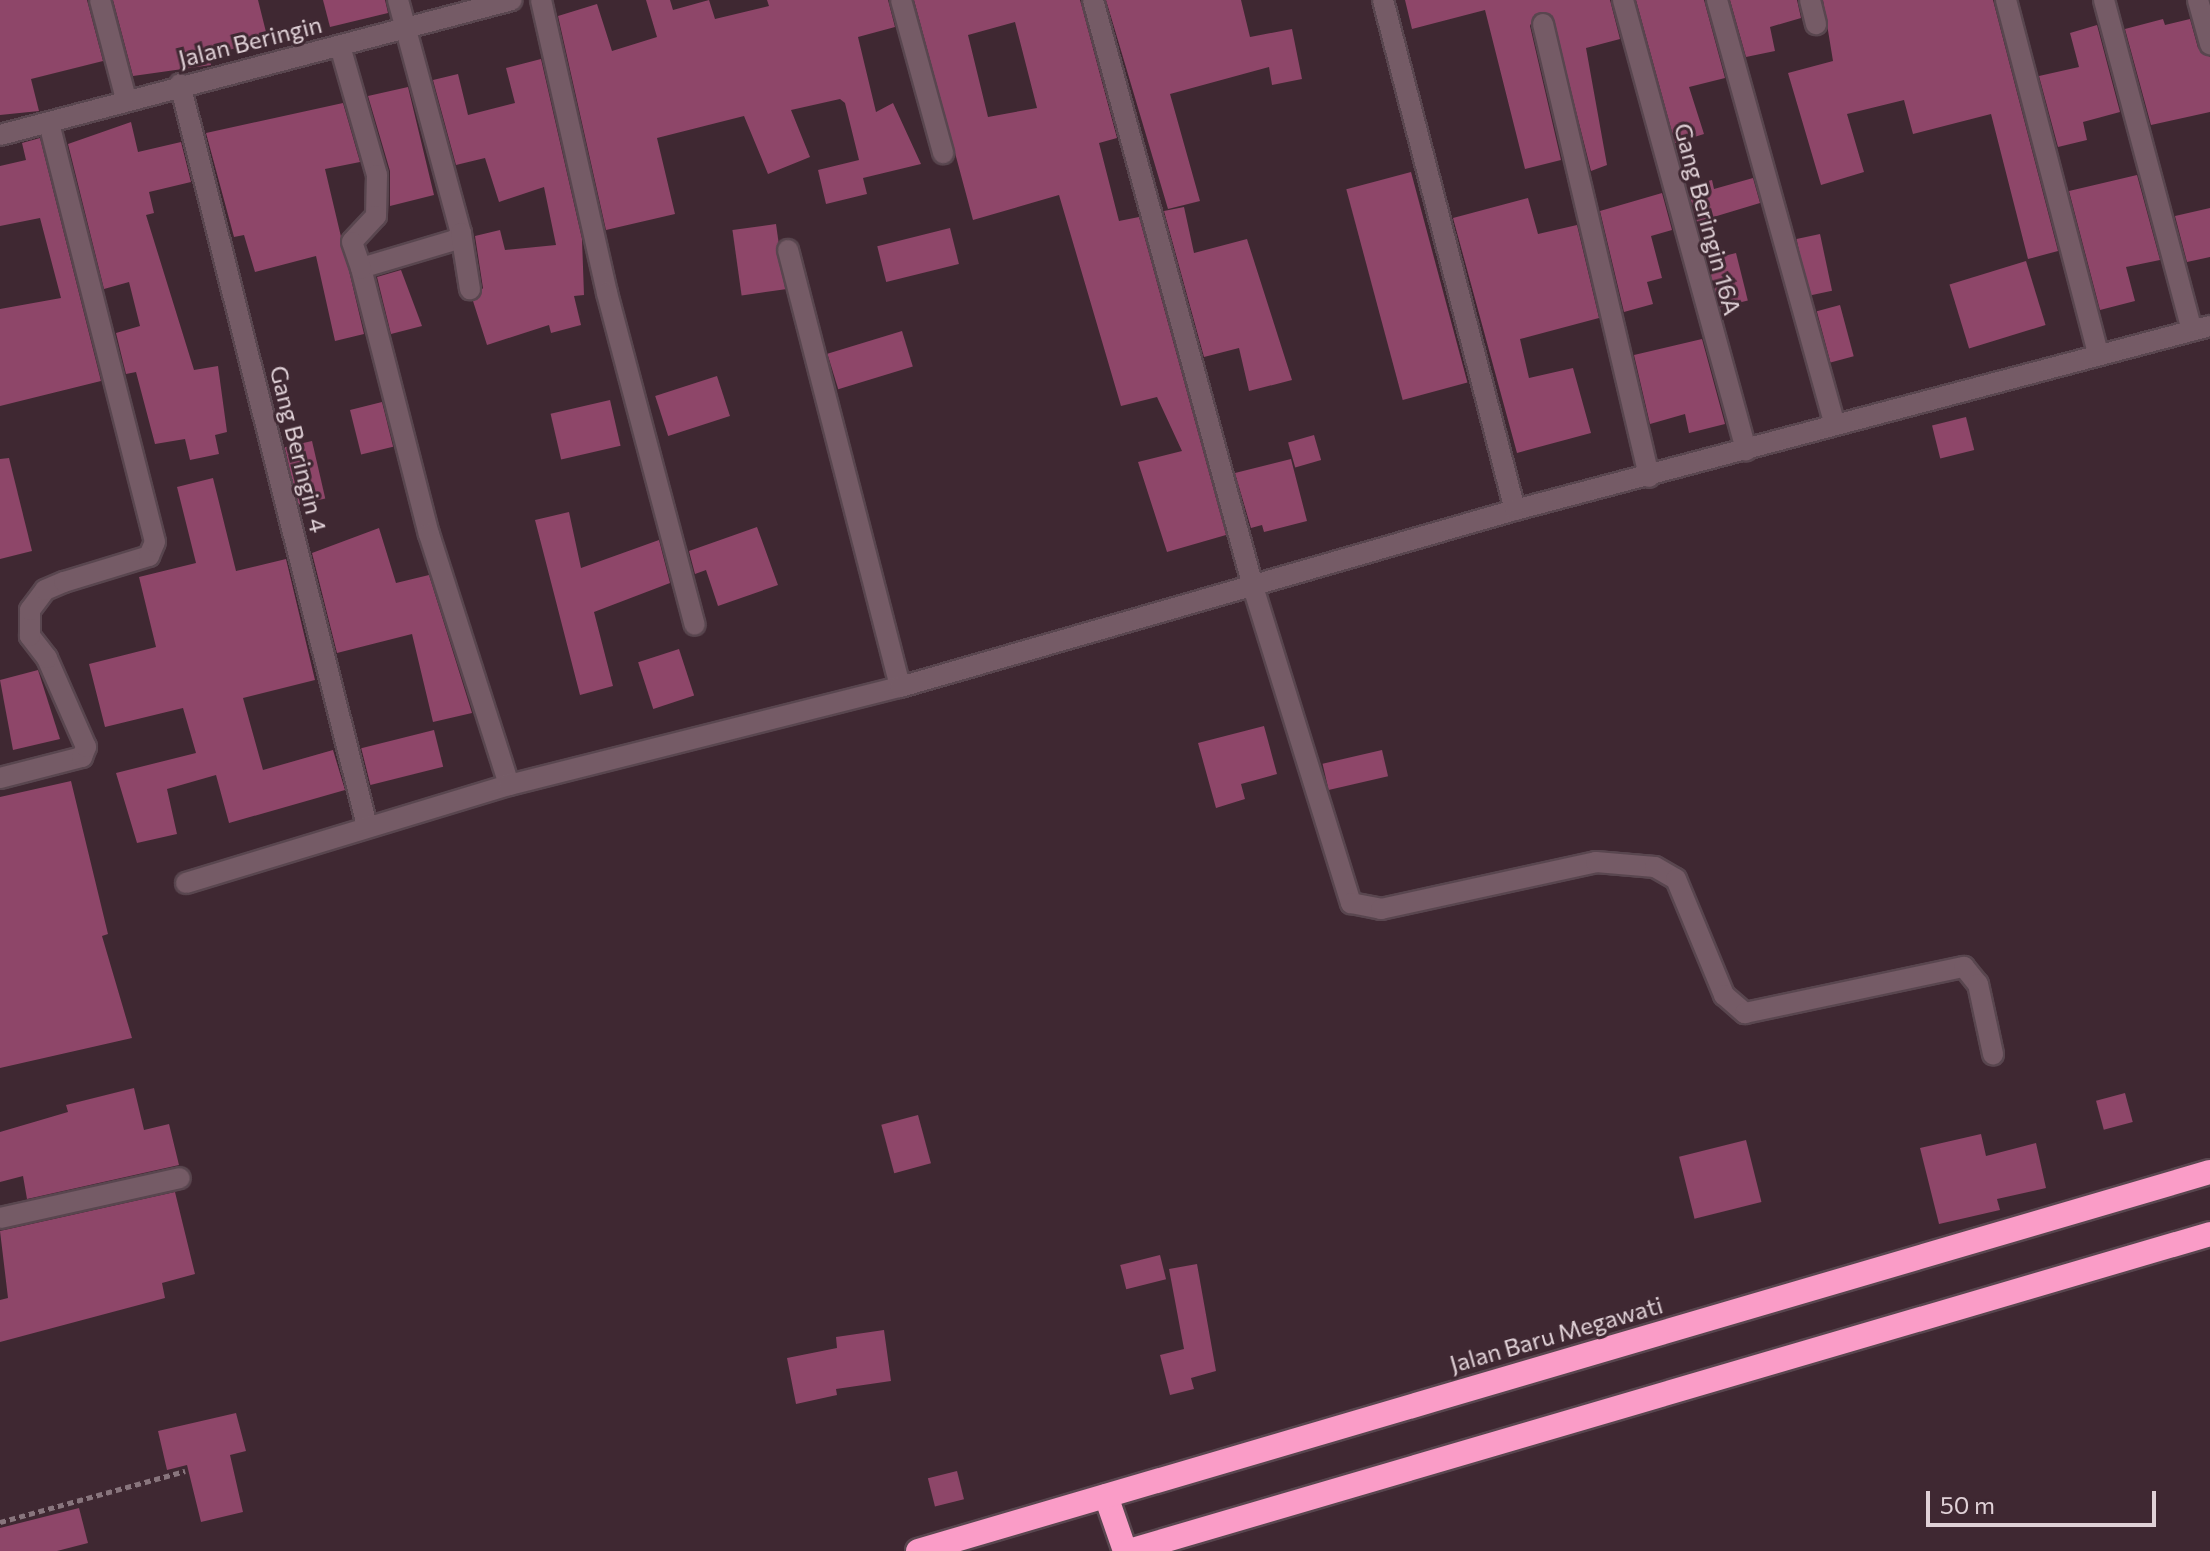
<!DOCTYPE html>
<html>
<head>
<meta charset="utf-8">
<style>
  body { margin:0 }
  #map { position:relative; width:2210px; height:1551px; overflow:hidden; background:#3f2832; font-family:Commissioner,sans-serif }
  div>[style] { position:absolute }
  .building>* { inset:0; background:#8e4669; transform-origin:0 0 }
  .path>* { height:5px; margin-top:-2.5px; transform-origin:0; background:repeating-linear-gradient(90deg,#88757d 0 6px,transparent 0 10px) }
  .roads { filter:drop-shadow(2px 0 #59464f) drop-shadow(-2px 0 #59464f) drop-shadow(0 2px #59464f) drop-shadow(0 -2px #59464f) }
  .street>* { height:20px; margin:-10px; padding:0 10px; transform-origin:10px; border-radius:10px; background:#755b66 }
  .secondary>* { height:20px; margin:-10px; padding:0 10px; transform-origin:10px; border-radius:10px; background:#755b66 }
  .highway>* { height:24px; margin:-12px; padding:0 12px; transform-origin:12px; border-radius:12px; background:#fa9cc7 }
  span { translate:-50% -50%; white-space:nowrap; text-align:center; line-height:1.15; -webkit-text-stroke:6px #3f2832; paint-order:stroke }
  .street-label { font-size:24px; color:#e0d1d7 }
  .scale { position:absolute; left:1926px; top:1491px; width:230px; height:36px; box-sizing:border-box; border:4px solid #e0d1d7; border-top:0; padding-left:10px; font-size:24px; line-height:28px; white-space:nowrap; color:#e0d1d7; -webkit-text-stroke:6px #3f2832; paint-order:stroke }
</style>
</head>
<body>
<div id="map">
  <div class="building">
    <i style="clip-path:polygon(0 0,87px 0,103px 61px,31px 79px,39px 111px,0 115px)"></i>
    <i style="clip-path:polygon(113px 0,258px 0,268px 40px,209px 55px,211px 65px,133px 76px)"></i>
    <i style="clip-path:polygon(323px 0,385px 0,388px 13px,330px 27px)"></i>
    <i style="clip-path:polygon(646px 0,670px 0,673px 10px,709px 0,715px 19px,769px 6px,767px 0,888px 0,895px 27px,858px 37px,876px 112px,893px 103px,921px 164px,863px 178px,867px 194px,826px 204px,818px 170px,859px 160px,845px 103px,840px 99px,791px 110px,810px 157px,768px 174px,744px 116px,657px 138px,675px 214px,606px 230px,558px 16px,597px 4px,612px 51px,657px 37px)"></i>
    <i style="clip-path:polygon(evenodd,914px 0,1080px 0,1117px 138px,1099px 143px,1119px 221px,1139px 217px,1226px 535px,1167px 552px,1138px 462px,1182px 451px,1157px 397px,1121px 406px,1059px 195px,973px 220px,914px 0,1015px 22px,1037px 108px,988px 117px,968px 35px,1015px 22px)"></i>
    <i style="clip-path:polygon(1106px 0,1241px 0,1250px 37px,1292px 29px,1302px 79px,1272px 85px,1269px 67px,1170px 94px,1200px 201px,1168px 209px)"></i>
    <i style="clip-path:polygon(1405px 0,1610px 0,1620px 39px,1586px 48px,1607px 165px,1591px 171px,1552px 15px,1535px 14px,1530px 26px,1561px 160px,1525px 169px,1485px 10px,1412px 29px)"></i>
    <i style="clip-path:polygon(1636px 0,1704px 0,1725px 78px,1689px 87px,1704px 134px,1675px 143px)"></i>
    <i style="clip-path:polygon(1730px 0,1797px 0,1801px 18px,1770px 27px,1775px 51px,1746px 57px)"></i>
    <i style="clip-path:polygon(1823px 0,1993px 0,2058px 251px,2028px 259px,1991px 114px,1913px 134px,1904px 100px,1847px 114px,1864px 172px,1821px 185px,1788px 73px,1833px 61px)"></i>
    <i style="clip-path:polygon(2163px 19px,2165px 25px,2190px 19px,2198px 48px,2210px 57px,2210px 112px,2151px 125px,2125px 29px)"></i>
    <i style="clip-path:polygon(2097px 25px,2120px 112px,2083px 122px,2087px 140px,2058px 147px,2039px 76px,2079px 67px,2070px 33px)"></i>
    <i style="clip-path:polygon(541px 59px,582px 239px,584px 295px,574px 296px,581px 325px,551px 333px,549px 325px,487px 345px,473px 301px,483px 288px,475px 236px,500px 230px,505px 250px,556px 245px,544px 187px,499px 202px,485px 158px,456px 165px,433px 80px,458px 74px,468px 115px,515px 103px,506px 68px)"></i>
    <i style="clip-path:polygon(408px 87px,434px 195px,390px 206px,390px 171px,368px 96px)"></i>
    <i style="clip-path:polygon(343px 103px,360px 162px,325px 169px,364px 334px,335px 341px,316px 256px,255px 272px,244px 235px,234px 237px,206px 133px)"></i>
    <i style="clip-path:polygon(131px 122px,138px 152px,181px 142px,191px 182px,149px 192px,154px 213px,146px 215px,194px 370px,218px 366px,227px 432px,215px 435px,219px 454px,190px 460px,185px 439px,155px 444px,136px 372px,126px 374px,116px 333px,140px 326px,129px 282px,104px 289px,68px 144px)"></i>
    <i style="clip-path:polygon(40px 138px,101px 381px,0 406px,0 309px,61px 298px,40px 218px,0 226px,0 166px,26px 160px,22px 143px)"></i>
    <i style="left:1411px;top:172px;width:218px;height:67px;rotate:75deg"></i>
    <i style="clip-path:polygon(2137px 175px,2160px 260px,2126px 267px,2135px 301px,2100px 310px,2069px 191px)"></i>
    <i style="clip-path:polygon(1753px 178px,1760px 203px,1697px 222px,1687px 186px,1712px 180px,1714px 189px)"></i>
    <i style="clip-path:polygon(1662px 193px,1672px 230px,1651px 236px,1662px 278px,1647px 282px,1653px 304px,1624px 312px,1600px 211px)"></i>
    <i style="clip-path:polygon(1528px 198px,1538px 234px,1577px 225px,1599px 318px,1520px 339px,1529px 378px,1573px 368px,1591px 433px,1517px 453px,1453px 218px)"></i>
    <i style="clip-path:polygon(1184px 207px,1194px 253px,1247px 239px,1292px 380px,1249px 391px,1239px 348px,1204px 357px,1164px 211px)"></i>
    <i style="clip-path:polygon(2210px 208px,2210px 257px,2187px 262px,2175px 216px)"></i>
    <i style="left:776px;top:224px;width:66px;height:44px;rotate:82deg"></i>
    <i style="left:950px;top:228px;width:37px;height:75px;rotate:76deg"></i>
    <i style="left:1820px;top:234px;width:58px;height:24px;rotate:78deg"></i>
    <i style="left:1736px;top:253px;width:49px;height:30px;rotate:76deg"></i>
    <i style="left:2026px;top:261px;width:67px;height:80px;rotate:73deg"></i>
    <i style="clip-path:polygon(401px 270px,422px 326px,391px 334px,377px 277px)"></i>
    <i style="left:1840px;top:305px;width:53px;height:24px;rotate:75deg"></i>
    <i style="left:902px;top:331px;width:37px;height:78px;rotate:73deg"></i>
    <i style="clip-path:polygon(1702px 339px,1725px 424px,1689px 433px,1685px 414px,1650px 424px,1634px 355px)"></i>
    <i style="left:717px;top:376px;width:42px;height:65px;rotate:72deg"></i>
    <i style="left:610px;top:400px;width:47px;height:61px;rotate:77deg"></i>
    <i style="left:382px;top:402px;width:46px;height:33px;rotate:76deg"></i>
    <i style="left:1966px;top:417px;width:34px;height:35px;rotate:76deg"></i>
    <i style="left:1314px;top:435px;width:26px;height:27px;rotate:74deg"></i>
    <i style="left:312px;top:441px;width:59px;height:28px;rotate:77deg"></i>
    <i style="clip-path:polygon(9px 458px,32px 551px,0 559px,0 459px)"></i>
    <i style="clip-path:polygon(1291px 459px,1307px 521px,1264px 532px,1262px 525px,1251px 528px,1235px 473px)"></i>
    <i style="clip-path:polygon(213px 478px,236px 571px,286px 559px,315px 680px,243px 698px,263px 770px,333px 750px,345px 790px,229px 823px,216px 775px,167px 789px,177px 834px,137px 843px,116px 773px,196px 753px,183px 708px,105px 727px,89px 664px,156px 647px,139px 577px,196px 563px,177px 487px)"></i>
    <i style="clip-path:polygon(569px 512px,581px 568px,659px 540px,670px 583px,594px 612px,613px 686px,580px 695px,535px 520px)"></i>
    <i style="clip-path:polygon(757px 527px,778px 585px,718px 606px,706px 570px,695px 574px,689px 551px)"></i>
    <i style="clip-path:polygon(379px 528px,396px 583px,429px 575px,472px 713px,433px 722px,412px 634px,337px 653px,312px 553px)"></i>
    <i style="left:679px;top:649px;width:49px;height:43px;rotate:72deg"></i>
    <i style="clip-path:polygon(38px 670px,60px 739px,13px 750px,0 680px)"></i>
    <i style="clip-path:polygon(1264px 726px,1277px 774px,1241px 784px,1245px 799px,1216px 808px,1198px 743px)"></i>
    <i style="left:434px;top:730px;width:38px;height:75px;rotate:76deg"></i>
    <i style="left:1382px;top:750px;width:27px;height:61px;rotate:77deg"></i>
    <i style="clip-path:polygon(71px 781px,108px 934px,102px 936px,132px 1038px,0 1068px,0 797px)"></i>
    <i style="clip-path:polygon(134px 1088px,144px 1130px,169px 1124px,179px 1165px,27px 1199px,23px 1176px,0 1182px,0 1132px,68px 1112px,66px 1105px)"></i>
    <i style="left:2125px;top:1093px;width:30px;height:30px;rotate:75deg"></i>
    <i style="left:918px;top:1115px;width:50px;height:38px;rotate:75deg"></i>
    <i style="clip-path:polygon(1981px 1134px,1986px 1156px,2036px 1143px,2046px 1188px,1997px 1199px,2000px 1210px,1939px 1224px,1920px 1148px)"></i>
    <i style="left:1746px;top:1140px;width:64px;height:69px;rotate:76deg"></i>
    <i style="clip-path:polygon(175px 1192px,195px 1274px,162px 1283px,165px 1298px,0 1342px,0 1300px,8px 1298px,0 1231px)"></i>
    <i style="left:1160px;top:1255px;width:25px;height:41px;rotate:76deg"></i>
    <i style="clip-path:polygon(1197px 1264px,1216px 1371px,1191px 1378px,1194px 1389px,1170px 1395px,1160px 1355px,1184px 1349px,1169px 1269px)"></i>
    <i style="clip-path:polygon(884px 1330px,891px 1381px,836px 1389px,837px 1395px,796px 1404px,787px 1358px,837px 1348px,836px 1337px)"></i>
    <i style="clip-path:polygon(236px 1413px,246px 1451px,230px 1455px,243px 1512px,201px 1522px,187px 1465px,167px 1470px,158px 1431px)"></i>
    <i style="left:957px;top:1471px;width:29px;height:30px;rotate:76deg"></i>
    <i style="clip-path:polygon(79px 1508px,88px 1543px,57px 1551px,0 1551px,0 1528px)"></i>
  </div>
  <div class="path">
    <i style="left:0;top:1522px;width:192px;rotate:-15.4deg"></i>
  </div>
  <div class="roads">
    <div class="street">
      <i style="left:100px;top:0;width:102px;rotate:75.3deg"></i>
      <i style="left:398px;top:0;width:241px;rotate:74.9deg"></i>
      <i style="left:461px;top:233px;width:9px;rotate:131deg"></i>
      <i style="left:455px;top:240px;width:98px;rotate:163.4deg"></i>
      <i style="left:361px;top:268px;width:275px;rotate:75.7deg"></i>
      <i style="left:429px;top:534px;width:263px;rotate:72.3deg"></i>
      <i style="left:541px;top:0;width:300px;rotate:77.3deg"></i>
      <i style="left:607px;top:293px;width:343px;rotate:75.2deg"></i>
      <i style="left:901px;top:0;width:159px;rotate:74.6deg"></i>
      <i style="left:1093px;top:0;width:612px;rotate:74.74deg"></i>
      <i style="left:1254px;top:590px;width:328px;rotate:72.8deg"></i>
      <i style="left:1351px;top:903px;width:31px;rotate:11deg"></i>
      <i style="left:1381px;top:909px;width:220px;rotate:-12.3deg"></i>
      <i style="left:1596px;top:862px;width:59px;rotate:4.8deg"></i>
      <i style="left:1655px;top:867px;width:24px;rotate:30deg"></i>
      <i style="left:1676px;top:879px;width:126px;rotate:67.5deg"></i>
      <i style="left:1724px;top:995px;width:28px;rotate:41deg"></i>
      <i style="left:1745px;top:1013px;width:224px;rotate:-11.9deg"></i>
      <i style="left:1964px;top:967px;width:22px;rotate:51deg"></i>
      <i style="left:1978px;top:984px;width:72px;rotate:77.9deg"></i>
      <i style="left:1383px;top:0;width:527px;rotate:75.49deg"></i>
      <i style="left:1623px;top:0;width:467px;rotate:74.7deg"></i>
      <i style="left:1717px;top:0;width:441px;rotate:74.5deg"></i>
      <i style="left:1810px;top:0;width:25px;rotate:76deg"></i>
      <i style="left:2006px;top:0;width:366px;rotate:75.4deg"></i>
      <i style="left:2104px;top:0;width:342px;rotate:75.1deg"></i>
      <i style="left:2198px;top:0;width:46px;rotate:74.7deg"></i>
      <i style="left:1543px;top:24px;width:465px;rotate:76.8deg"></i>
      <i style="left:340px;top:46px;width:134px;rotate:74deg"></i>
      <i style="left:377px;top:175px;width:41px;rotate:91.4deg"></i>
      <i style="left:376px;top:216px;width:35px;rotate:133deg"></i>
      <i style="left:352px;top:242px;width:28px;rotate:71deg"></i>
      <i style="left:180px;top:84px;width:765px;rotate:75.85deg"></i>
      <i style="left:461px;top:233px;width:57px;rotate:80.9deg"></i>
      <i style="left:788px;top:250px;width:451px;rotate:75.6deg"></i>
      <i style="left:0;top:778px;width:85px;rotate:-14.4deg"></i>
      <i style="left:82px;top:757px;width:11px;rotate:-68deg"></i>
      <i style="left:86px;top:747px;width:97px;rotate:-113.7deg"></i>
      <i style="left:47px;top:658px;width:28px;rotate:-128deg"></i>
      <i style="left:30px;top:636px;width:26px;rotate:-90deg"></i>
      <i style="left:30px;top:610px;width:25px;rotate:-53deg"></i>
      <i style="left:45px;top:590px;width:21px;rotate:-23deg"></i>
      <i style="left:64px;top:582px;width:89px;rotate:-17deg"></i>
      <i style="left:149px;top:556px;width:15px;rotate:-67deg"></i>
      <i style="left:155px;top:542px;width:433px;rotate:-104.2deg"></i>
      <i style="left:186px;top:883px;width:338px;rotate:-16.9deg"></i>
      <i style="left:509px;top:785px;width:403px;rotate:-14.1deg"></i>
      <i style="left:900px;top:687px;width:640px;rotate:-16.06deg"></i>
      <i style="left:1515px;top:510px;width:719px;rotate:-14.83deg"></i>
      <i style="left:0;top:1218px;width:184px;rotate:-12.5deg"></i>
    </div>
    <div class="secondary">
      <i style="left:0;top:135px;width:529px;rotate:-14.77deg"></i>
    </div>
    <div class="highway">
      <i style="left:1106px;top:1496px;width:58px;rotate:70.9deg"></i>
      <i style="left:918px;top:1551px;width:1346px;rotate:-16.35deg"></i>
      <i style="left:1129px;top:1551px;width:1127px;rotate:-16.34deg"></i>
    </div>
  </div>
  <div class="street-label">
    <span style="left:250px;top:41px;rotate:-14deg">Jalan Beringin</span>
    <span style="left:1708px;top:219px;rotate:75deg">Gang Beringin 16A</span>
    <span style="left:299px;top:449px;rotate:76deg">Gang Beringin 4</span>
    <span style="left:1556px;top:1334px;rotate:-16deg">Jalan Baru Megawati</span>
  </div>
  <div class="scale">50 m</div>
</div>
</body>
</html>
